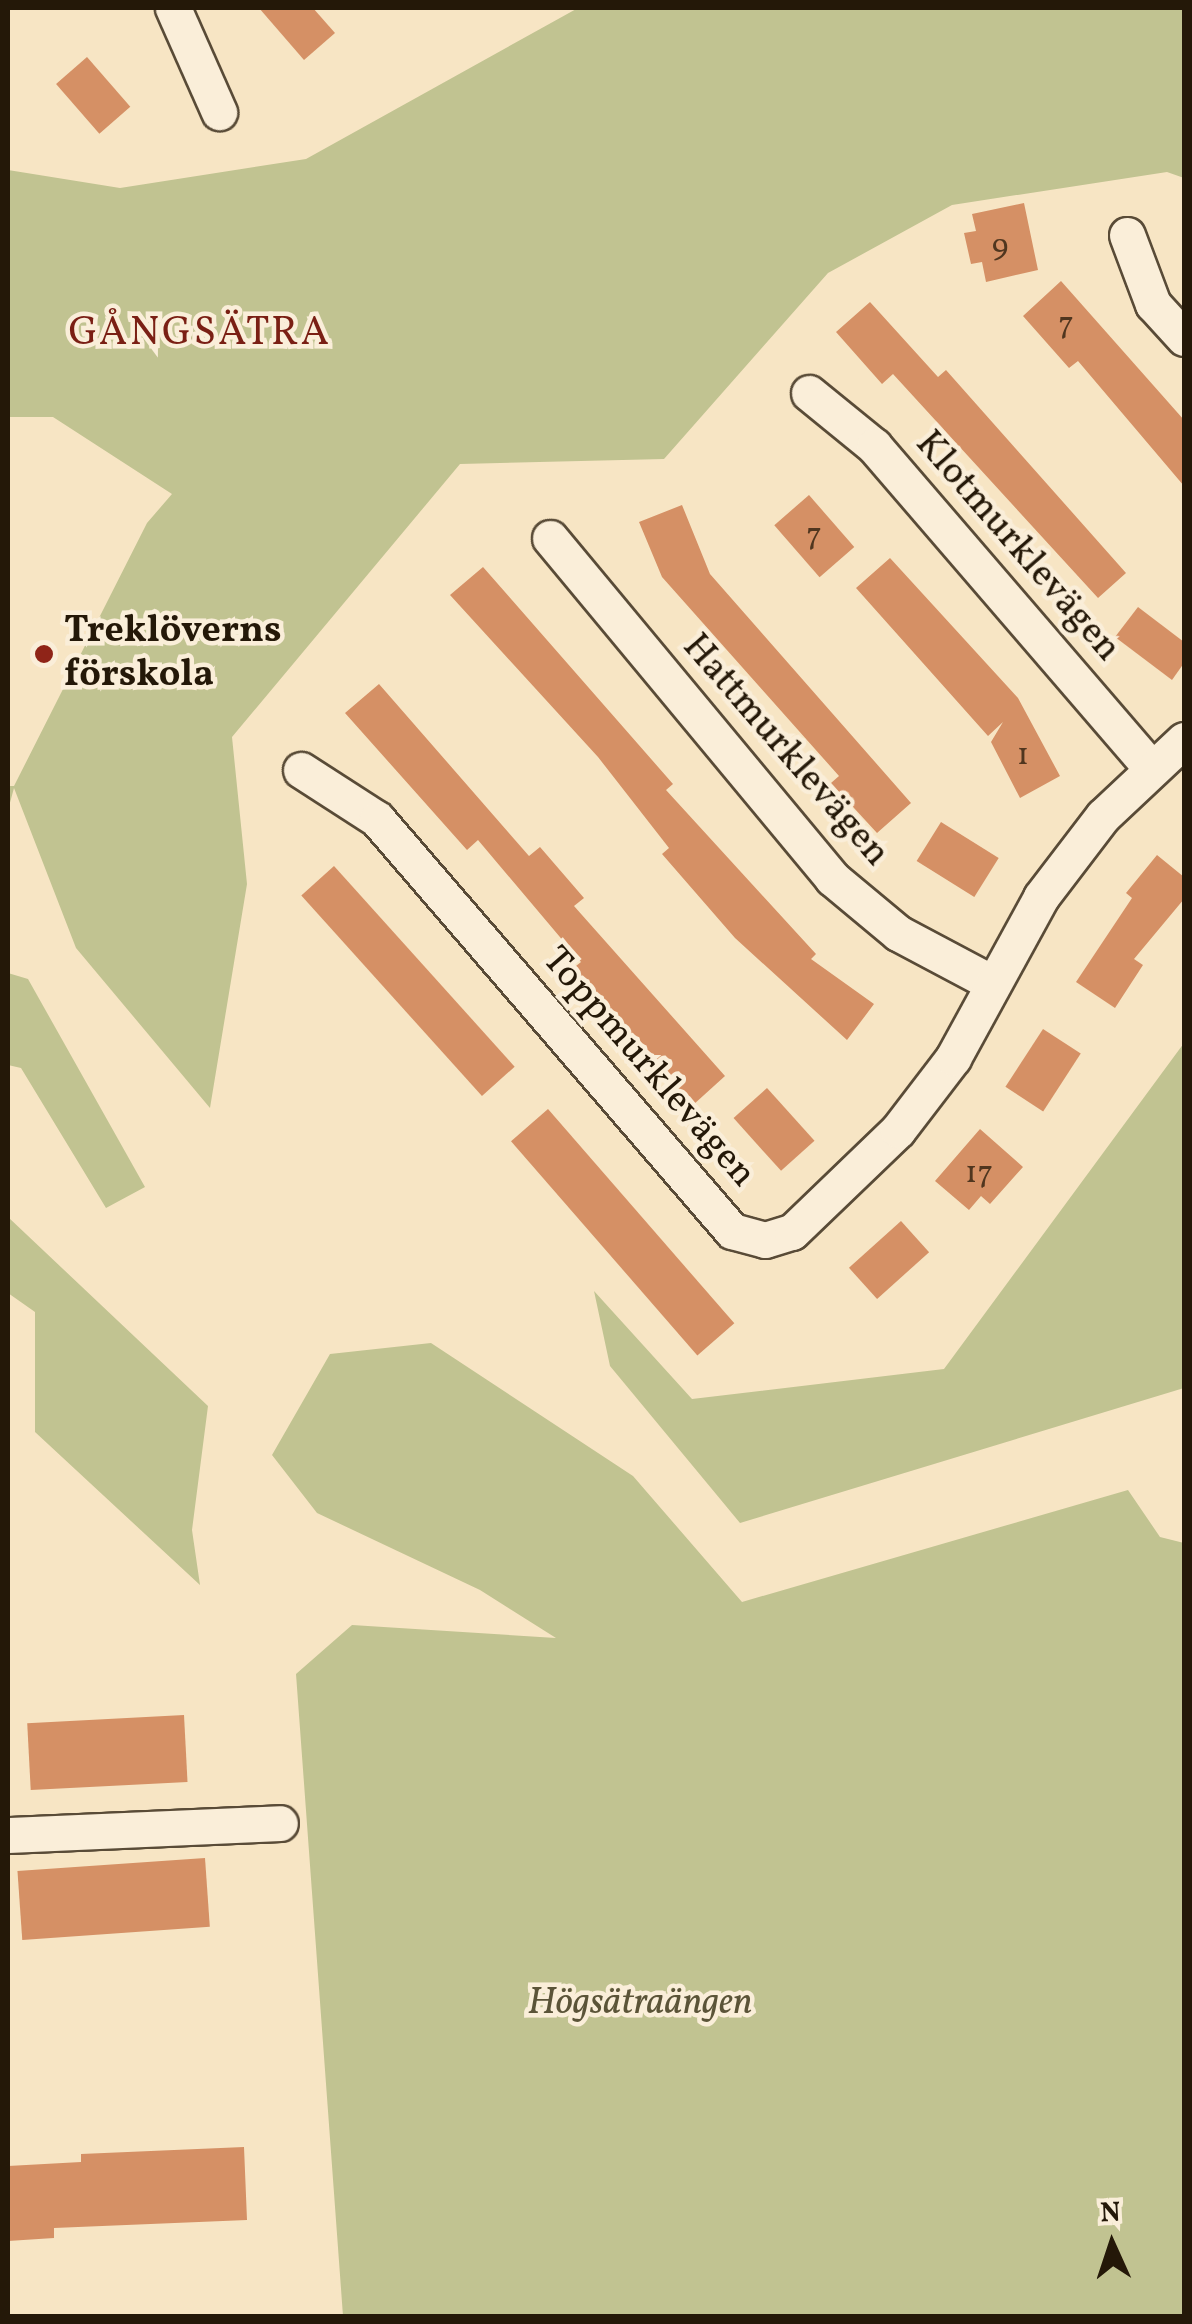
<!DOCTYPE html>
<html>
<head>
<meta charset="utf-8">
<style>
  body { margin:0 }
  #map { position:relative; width:1192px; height:2324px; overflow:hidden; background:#f7e5c4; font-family:Vollkorn,serif }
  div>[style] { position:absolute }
  .green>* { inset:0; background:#c1c391 }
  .building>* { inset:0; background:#d59065; transform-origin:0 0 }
  .roads { filter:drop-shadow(2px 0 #594b37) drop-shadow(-2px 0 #594b37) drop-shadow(0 2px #594b37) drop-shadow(0 -2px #594b37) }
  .minor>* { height:35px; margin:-17.5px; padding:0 17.5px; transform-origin:17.5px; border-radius:17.5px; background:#faeed9 }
  .dots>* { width:28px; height:28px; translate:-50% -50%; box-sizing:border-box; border:5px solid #faeed9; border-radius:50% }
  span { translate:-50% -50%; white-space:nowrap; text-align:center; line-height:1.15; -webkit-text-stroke:9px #faeed9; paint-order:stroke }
  .number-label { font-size:32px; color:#50361f }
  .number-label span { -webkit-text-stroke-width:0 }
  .street-label { font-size:38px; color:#241808 }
  .poi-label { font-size:38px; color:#241808; font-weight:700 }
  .left { translate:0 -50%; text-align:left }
  .park-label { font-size:38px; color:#5b5438; font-style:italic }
  .neighbourhood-label { font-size:40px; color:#7a1f14; letter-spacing:2.5px }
  .frame { position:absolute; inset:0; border:10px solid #241808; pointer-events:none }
  .north { position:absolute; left:1062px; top:2194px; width:100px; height:100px; -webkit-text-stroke:8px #faeed9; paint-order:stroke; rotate:357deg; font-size:28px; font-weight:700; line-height:40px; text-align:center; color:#241808 }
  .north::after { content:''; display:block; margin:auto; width:35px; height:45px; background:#241808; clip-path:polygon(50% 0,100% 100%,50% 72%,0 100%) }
</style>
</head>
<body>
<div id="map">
  <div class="green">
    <i style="clip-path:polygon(578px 8px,1184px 8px,1184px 178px,1167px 172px,952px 205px,828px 273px,664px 459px,460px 464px,232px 737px,247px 884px,210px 1108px,76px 948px,14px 788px,8px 810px,8px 786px,14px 786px,147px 523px,172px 494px,53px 417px,8px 417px,8px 170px,120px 188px,306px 159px)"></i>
    <i style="clip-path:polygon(8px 973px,28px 979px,145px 1187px,106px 1208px,21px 1068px,8px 1065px)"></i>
    <i style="clip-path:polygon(1184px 1043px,1184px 1388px,740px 1523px,610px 1366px,594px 1291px,692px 1399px,944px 1369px)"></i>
    <i style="clip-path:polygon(8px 1217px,208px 1406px,192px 1530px,200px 1585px,35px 1432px,35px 1312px,8px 1293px)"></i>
    <i style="clip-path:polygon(431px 1343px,633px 1476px,742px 1602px,1128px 1490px,1160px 1537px,1184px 1543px,1184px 2316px,343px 2316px,296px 1674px,352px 1625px,556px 1638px,480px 1590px,317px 1513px,272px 1455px,330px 1354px)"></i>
  </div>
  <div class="building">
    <i style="clip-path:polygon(259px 8px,313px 8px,335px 33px,304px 60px)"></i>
    <i style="left:87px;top:57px;width:66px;height:41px;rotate:49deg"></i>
    <i style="clip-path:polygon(1024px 203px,1038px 270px,986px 282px,982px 262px,971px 264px,964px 233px,976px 231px,972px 214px)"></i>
    <i style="clip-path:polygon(1061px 281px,1184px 420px,1184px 486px,1078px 361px,1069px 368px,1023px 316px)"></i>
    <i style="clip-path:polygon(870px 302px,938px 377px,946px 370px,1126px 573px,1098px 598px,893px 374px,882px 384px,836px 332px)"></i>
    <i style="left:809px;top:495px;width:69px;height:46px;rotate:49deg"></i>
    <i style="clip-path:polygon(682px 505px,710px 574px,911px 803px,877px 833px,831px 783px,839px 776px,662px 577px,639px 522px)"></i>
    <i style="clip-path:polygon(890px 558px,1018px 698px,1060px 776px,1020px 798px,991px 742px,1003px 722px,988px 736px,856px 588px)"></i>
    <i style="clip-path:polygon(483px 567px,673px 784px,666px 790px,816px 954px,811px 959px,874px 1004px,847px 1040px,735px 938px,662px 854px,669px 848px,598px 757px,450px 595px)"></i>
    <i style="clip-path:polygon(1138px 607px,1184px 642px,1184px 663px,1172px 680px,1115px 637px)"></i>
    <i style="clip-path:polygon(379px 684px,529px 856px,540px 847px,584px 898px,574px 906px,725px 1076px,693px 1105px,571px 970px,581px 962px,478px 840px,467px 850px,345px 713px)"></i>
    <i style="left:941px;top:822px;width:68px;height:46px;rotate:32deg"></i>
    <i style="clip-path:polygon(1157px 855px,1184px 877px,1184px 899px,1134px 959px,1143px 965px,1115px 1008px,1076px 982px,1132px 898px,1126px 893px)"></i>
    <i style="left:334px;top:866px;width:270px;height:44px;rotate:48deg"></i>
    <i style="left:1043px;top:1029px;width:45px;height:69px;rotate:33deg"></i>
    <i style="left:767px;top:1088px;width:71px;height:45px;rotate:48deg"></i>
    <i style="left:548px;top:1109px;width:284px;height:49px;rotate:49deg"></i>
    <i style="clip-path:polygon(980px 1129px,1023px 1167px,990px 1204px,981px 1196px,969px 1210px,935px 1181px)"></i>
    <i style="left:901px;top:1221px;width:42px;height:70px;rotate:48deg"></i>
    <i style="left:184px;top:1715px;width:67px;height:157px;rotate:87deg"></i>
    <i style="left:205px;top:1858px;width:69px;height:188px;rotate:86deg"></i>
    <i style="clip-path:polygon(244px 2147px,247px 2220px,54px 2228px,54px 2238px,8px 2241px,8px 2166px,81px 2162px,81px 2154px)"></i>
  </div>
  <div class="roads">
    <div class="minor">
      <i style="left:173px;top:8px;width:114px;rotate:66.1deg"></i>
      <i style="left:1127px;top:235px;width:74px;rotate:69.4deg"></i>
      <i style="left:1153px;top:304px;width:46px;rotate:47.6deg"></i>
      <i style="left:809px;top:393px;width:84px;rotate:39.2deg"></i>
      <i style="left:874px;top:446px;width:423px;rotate:49.3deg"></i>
      <i style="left:550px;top:538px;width:442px;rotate:50.3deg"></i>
      <i style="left:832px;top:878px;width:86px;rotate:39.8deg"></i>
      <i style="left:898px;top:933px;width:104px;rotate:28deg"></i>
      <i style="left:301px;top:770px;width:90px;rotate:32.8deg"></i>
      <i style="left:377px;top:819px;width:544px;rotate:49.25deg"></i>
      <i style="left:732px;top:1231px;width:34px;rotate:15deg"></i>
      <i style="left:765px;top:1240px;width:28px;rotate:-17deg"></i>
      <i style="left:792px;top:1232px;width:147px;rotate:-43.9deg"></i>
      <i style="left:898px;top:1130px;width:91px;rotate:-52.6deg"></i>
      <i style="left:953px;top:1058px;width:183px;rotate:-61.3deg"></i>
      <i style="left:1041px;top:897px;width:102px;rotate:-52.6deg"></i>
      <i style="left:1103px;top:816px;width:111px;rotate:-43.2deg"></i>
      <i style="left:8px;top:1835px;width:272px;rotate:-2.5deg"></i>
    </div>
  </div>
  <div class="dots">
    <i style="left:44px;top:654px;background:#8f2418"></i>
  </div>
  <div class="number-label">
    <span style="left:1000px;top:247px">9</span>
    <span style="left:1066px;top:325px">7</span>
    <span style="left:814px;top:536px">7</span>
    <span style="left:1023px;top:756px">1</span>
    <span style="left:979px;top:1174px">17</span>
  </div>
  <div class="street-label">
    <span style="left:1017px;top:547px;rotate:49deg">Klotmurklevägen</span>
    <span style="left:785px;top:751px;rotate:49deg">Hattmurklevägen</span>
    <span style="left:648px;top:1068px;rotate:49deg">Toppmurklevägen</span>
  </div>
  <div class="poi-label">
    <span class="left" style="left:64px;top:654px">Treklöverns<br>förskola</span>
  </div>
  <div class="park-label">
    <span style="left:640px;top:2004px">Högsätraängen</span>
  </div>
  <div class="neighbourhood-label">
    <span style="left:200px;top:334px">GÅNGSÄTRA</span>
  </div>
  <div class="frame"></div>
  <div class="north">N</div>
</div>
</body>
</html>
